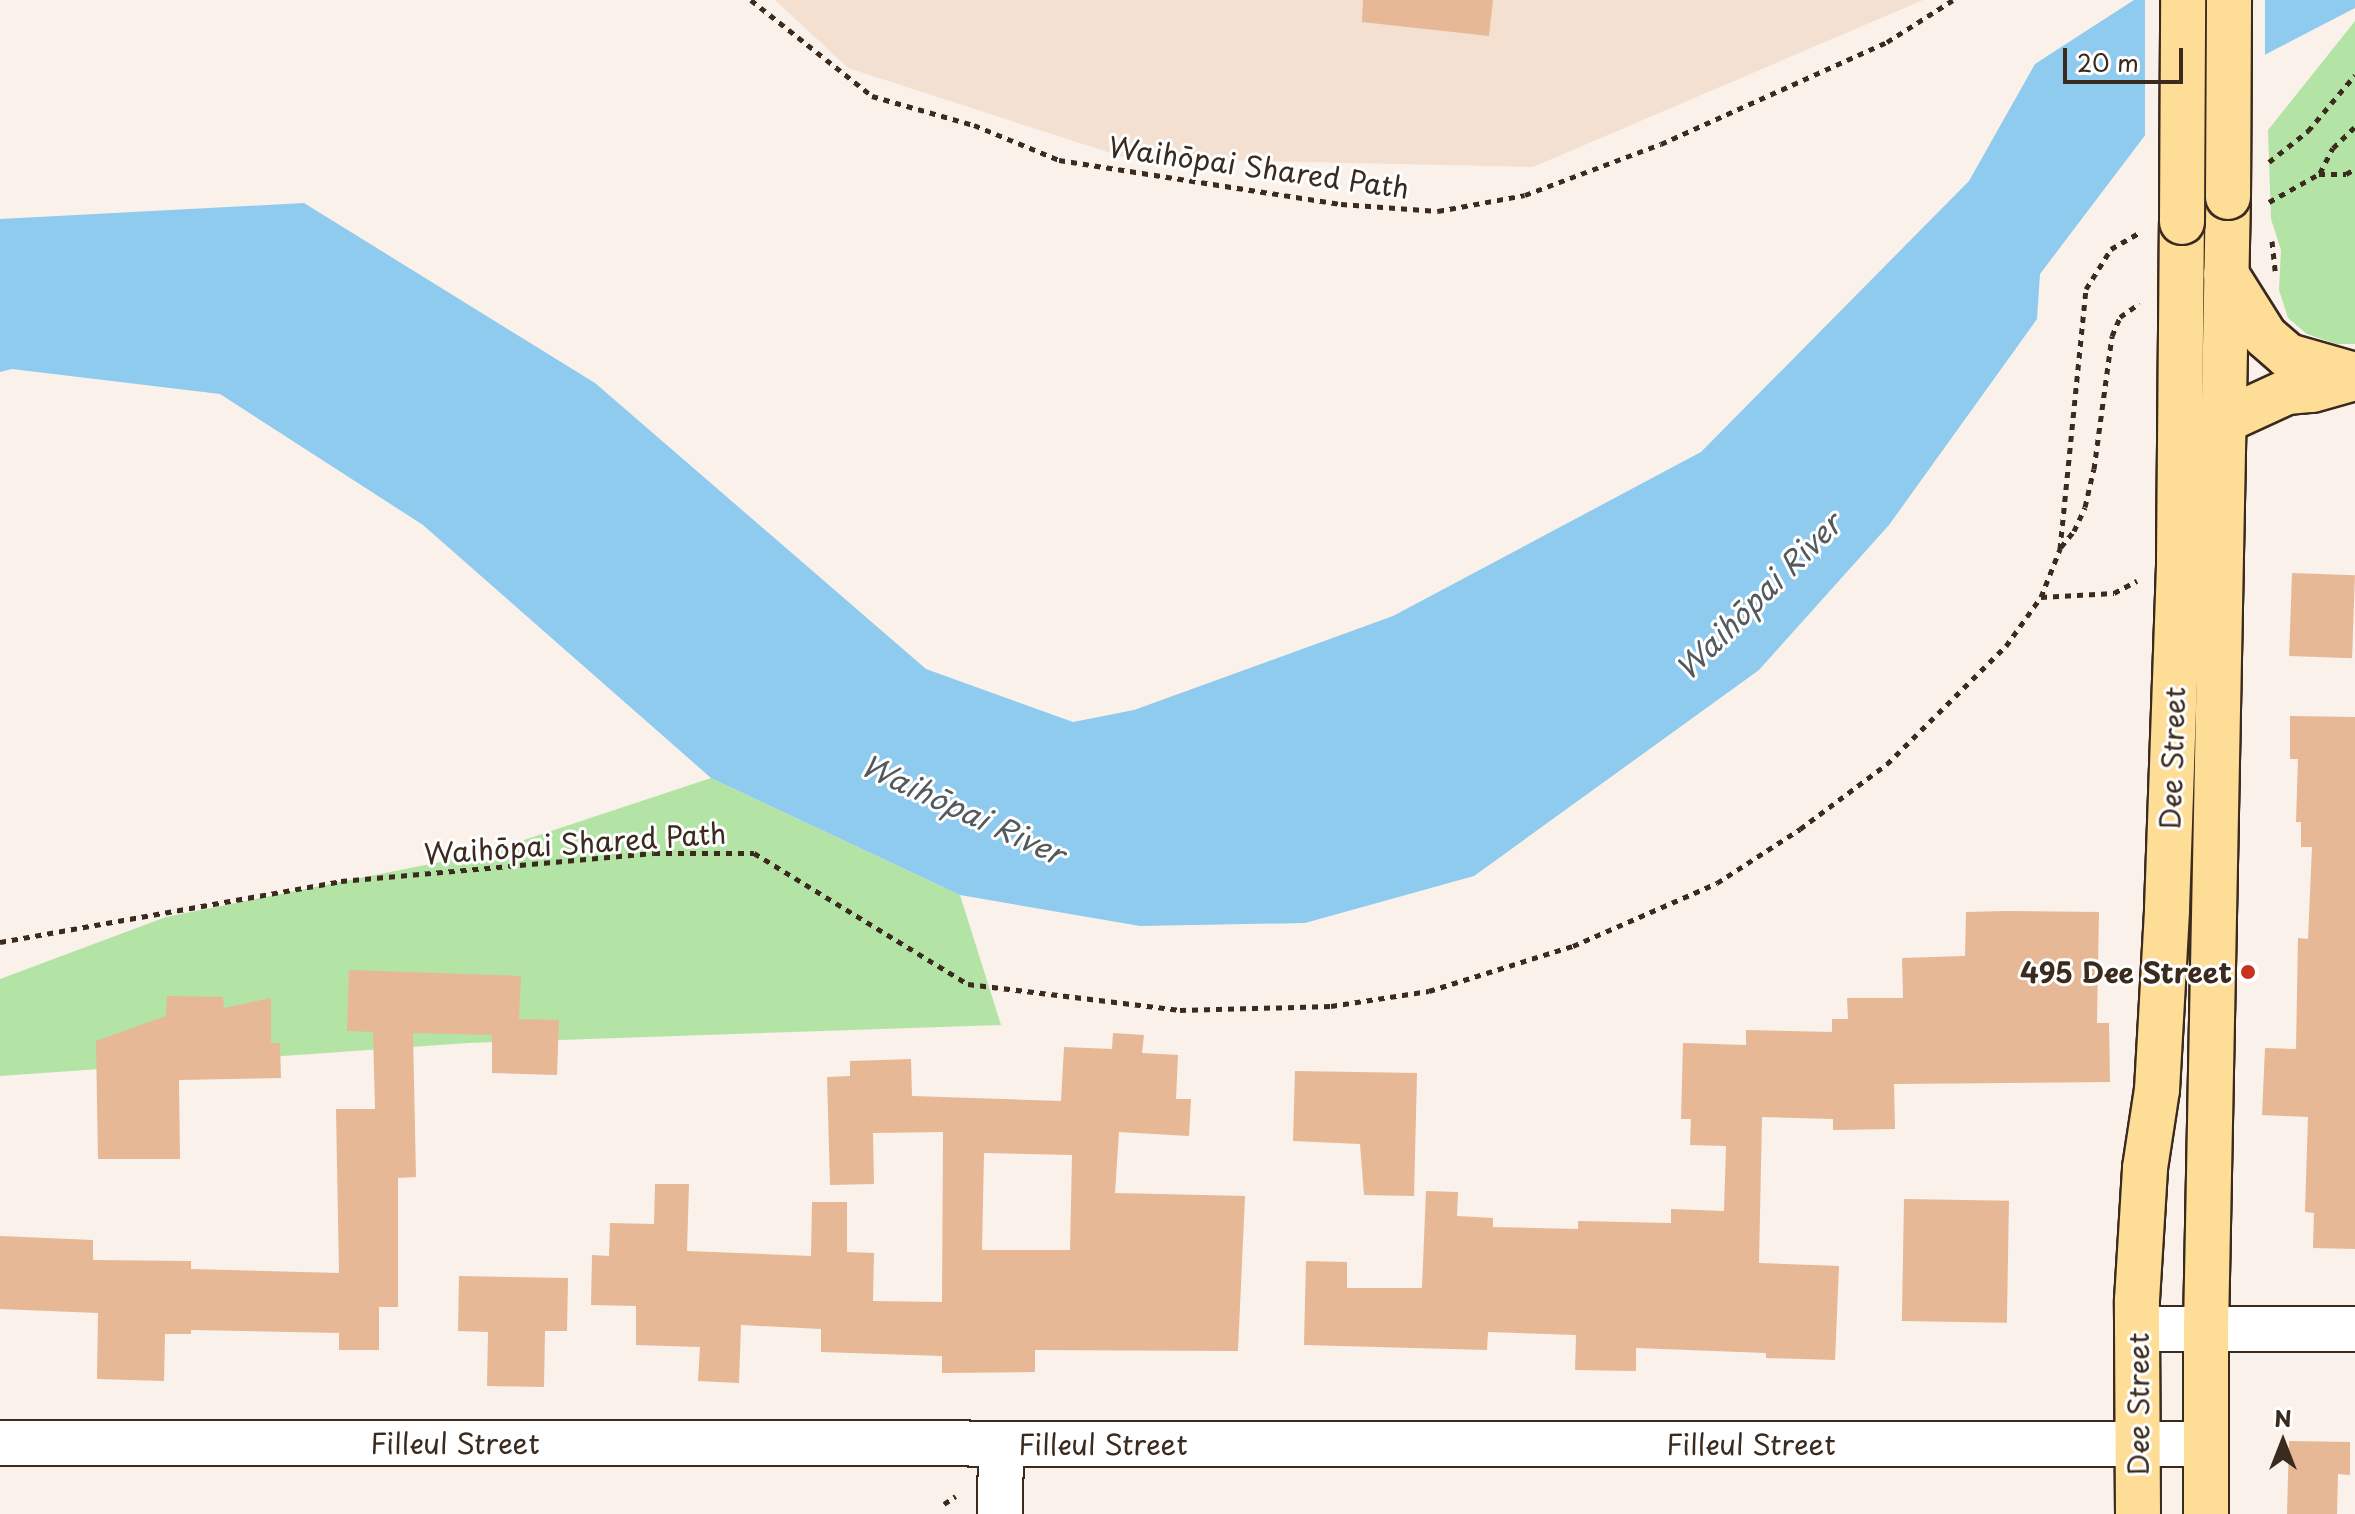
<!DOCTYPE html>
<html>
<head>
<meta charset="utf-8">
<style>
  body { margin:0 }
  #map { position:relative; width:2355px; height:1514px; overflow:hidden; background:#faf1ea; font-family:"Playpen Sans",sans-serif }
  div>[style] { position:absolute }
  .built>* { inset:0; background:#f4e0d1 }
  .green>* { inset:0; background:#b3e4a5 }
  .water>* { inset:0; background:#8ecbee }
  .pier>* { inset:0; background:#faf1ea }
  .building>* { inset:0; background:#e6b896; transform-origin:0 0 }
  .path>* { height:5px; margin-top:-2.5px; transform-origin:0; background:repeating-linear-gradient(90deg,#3b2a1e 0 6px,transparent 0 12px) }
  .roads { filter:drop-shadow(2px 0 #3b2a1e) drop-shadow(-2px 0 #3b2a1e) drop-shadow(0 2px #3b2a1e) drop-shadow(0 -2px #3b2a1e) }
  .street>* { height:44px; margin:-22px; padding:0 22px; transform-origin:22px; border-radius:22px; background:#fff }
  .primary>* { height:44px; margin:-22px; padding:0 22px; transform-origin:22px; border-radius:22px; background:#fedd96 }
  .bridges { filter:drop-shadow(2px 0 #3b2a1e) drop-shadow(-2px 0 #3b2a1e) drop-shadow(0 2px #3b2a1e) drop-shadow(0 -2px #3b2a1e) }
  .primary-bridge>* { height:44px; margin:-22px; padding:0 22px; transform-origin:22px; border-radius:22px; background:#fedd96 }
  .dots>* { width:22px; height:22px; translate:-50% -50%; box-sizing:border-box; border:4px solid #fff; border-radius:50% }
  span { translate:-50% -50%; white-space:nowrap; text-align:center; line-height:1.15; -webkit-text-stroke:6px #fff; paint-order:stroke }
  .street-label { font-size:28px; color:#3b2a1e }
  .poi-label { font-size:28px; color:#3b2a1e; font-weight:700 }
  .right { translate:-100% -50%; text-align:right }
  .water-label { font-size:30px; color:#545a5c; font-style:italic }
  .north { position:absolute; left:2243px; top:1402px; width:80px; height:80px; -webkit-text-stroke:6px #fff; paint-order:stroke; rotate:0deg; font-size:22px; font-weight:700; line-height:32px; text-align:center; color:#3b2a1e }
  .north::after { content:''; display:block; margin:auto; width:28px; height:36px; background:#3b2a1e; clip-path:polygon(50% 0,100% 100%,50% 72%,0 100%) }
  .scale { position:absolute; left:2063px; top:48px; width:120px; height:36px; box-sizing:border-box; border:4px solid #3b2a1e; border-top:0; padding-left:10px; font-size:24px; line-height:28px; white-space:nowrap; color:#3b2a1e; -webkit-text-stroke:6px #fff; paint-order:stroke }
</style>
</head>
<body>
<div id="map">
  <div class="built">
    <i style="clip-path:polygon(775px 0,1923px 0,1533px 167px,1126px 158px,848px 68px)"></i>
  </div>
  <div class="green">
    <i style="clip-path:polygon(2355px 21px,2355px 344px,2336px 344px,2307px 334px,2288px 318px,2279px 290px,2281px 250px,2271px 219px,2268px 130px)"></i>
    <i style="clip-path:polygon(711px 778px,960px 895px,1001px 1025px,468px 1043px,0 1076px,0 979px,166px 917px,485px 853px)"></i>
  </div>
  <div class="water">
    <i style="clip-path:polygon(2134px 0,2355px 0,2355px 8px,2168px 105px,2040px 274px,2037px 319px,1889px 525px,1759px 670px,1474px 876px,1305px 923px,1140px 926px,960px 895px,711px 778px,423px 525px,220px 394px,12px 369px,0 372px,0 219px,304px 203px,595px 383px,926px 669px,1073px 722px,1134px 710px,1393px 616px,1701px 452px,1969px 181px,2035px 64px)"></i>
  </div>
  <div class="pier">
    <i style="clip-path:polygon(2145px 0,2265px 0,2265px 60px,2171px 108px,2145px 142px)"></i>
  </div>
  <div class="building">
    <i style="clip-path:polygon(1363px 0,1493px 0,1489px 36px,1362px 22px)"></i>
    <i style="left:2292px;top:573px;width:63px;height:83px;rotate:2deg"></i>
    <i style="clip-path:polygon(2290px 716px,2355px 717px,2355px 1249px,2313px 1248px,2314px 1213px,2305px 1212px,2308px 1117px,2262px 1115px,2265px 1048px,2296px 1049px,2298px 938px,2308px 939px,2312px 847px,2301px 847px,2301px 822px,2296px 822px,2298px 759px,2290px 759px)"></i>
    <i style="clip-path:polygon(2005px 911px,2099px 912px,2097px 1023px,2109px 1023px,2110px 1082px,1894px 1084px,1895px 1129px,1833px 1130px,1833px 1119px,1762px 1117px,1759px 1263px,1839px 1266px,1835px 1360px,1766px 1358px,1766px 1353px,1636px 1348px,1636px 1371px,1575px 1370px,1576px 1335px,1488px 1332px,1487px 1350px,1304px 1345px,1306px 1261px,1347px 1262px,1347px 1288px,1422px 1288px,1426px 1191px,1458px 1192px,1457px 1216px,1493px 1218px,1493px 1227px,1578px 1229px,1578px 1221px,1671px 1223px,1671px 1209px,1724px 1211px,1726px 1146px,1690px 1145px,1691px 1119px,1681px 1119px,1683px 1043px,1746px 1045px,1746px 1030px,1832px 1032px,1832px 1019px,1848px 1019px,1847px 998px,1903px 998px,1902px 958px,1965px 956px,1966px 912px)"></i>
    <i style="clip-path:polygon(349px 970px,521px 976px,519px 1019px,559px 1020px,557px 1075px,492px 1073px,492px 1035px,413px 1033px,416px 1177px,398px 1178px,398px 1307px,379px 1307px,379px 1350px,339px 1350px,339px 1333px,191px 1330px,191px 1334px,165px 1334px,164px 1381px,97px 1379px,98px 1313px,0 1309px,0 1236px,93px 1240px,93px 1260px,191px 1261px,191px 1269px,339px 1273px,336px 1109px,375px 1109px,373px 1032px,347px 1031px)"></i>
    <i style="clip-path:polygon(167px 996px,223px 997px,224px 1008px,271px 998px,271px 1043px,280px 1043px,281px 1078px,179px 1080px,180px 1159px,98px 1159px,96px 1041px,166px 1016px)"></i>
    <i style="clip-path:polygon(evenodd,1113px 1033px,1144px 1035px,1142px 1053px,1178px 1055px,1176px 1099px,1191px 1099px,1189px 1136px,1119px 1132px,1115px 1193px,1245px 1196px,1238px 1351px,1035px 1350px,1035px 1372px,942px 1373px,942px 1356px,821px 1352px,821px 1329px,741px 1325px,739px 1383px,698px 1381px,700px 1347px,636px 1345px,636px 1306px,591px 1305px,592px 1255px,609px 1256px,610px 1223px,654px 1224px,655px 1184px,689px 1184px,687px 1251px,811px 1256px,812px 1202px,847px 1202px,847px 1252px,874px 1253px,873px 1301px,942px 1302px,943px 1132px,873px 1133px,874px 1184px,830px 1185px,827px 1077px,850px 1076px,850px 1061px,911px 1059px,912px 1096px,1061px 1101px,1064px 1047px,1112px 1049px,1113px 1033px,984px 1153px,1072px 1155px,1070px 1250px,982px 1250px,984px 1153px)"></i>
    <i style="clip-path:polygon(1295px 1071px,1417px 1073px,1414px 1196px,1364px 1195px,1360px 1144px,1293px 1141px)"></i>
    <i style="left:1904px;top:1199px;width:105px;height:122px;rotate:1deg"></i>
    <i style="clip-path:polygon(459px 1276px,568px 1278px,567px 1331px,545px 1331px,544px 1387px,487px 1386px,488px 1332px,458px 1331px)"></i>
    <i style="clip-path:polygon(2289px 1441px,2350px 1442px,2350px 1475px,2338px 1474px,2337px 1514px,2287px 1514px)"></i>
  </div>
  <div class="path">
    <i style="left:751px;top:0;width:154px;rotate:38.4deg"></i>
    <i style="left:872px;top:96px;width:106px;rotate:15.9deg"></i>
    <i style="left:974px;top:125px;width:92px;rotate:22.4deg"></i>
    <i style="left:1059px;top:160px;width:285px;rotate:8.9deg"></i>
    <i style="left:1341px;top:204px;width:97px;rotate:4.1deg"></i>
    <i style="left:1438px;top:211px;width:88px;rotate:-10.4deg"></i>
    <i style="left:1525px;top:195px;width:145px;rotate:-20.6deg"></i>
    <i style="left:1661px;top:144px;width:248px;rotate:-24.3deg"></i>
    <i style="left:1887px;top:42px;width:78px;rotate:-32.5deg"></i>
    <i style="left:2269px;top:162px;width:50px;rotate:-38.5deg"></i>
    <i style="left:2308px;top:131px;width:73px;rotate:-50deg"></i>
    <i style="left:2320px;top:173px;width:28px;rotate:-63deg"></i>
    <i style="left:2333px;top:148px;width:30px;rotate:-44deg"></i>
    <i style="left:2269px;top:202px;width:57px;rotate:-29.2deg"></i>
    <i style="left:2319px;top:174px;width:27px"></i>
    <i style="left:2346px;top:174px;width:10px;rotate:-29deg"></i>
    <i style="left:2272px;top:241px;width:30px;rotate:84deg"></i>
    <i style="left:2061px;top:547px;width:21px;rotate:-51deg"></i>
    <i style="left:2074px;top:531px;width:26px;rotate:-65deg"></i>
    <i style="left:2085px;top:507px;width:39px;rotate:-77deg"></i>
    <i style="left:2094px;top:469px;width:134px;rotate:-82.3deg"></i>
    <i style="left:2112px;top:336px;width:21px;rotate:-67deg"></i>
    <i style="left:2120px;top:317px;width:24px;rotate:-35deg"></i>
    <i style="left:2041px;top:597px;width:73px;rotate:-3.1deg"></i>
    <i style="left:2114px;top:593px;width:26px;rotate:-28deg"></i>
    <i style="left:0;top:942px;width:346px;rotate:-10.1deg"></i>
    <i style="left:341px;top:881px;width:314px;rotate:-5.1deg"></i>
    <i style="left:654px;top:853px;width:100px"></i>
    <i style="left:754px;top:853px;width:251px;rotate:31.5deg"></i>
    <i style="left:968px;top:984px;width:214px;rotate:7deg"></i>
    <i style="left:1180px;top:1010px;width:151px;rotate:-1.5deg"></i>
    <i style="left:1331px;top:1006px;width:99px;rotate:-8.7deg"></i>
    <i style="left:1429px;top:991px;width:151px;rotate:-17.4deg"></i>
    <i style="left:1573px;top:946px;width:157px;rotate:-23.6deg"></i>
    <i style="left:1717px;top:883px;width:99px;rotate:-33deg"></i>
    <i style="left:1800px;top:829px;width:109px;rotate:-36.8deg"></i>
    <i style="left:1887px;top:764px;width:168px;rotate:-44.8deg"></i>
    <i style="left:2006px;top:646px;width:60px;rotate:-54.5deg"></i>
    <i style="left:2041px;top:597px;width:52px;rotate:-68.4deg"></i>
    <i style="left:2060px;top:549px;width:261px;rotate:-84.3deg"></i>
    <i style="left:2086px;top:289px;width:47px;rotate:-58deg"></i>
    <i style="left:2111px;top:249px;width:34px;rotate:-30deg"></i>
    <i style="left:944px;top:1504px;width:14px;rotate:-34deg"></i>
  </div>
  <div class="roads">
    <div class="street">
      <i style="left:2137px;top:1329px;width:218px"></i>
      <i style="left:0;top:1443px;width:2206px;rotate:0.03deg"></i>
      <i style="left:1000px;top:1514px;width:70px;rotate:-89.2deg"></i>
    </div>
    <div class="primary">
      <i style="left:2226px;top:274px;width:73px;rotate:57.8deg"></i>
      <i style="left:2265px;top:336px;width:30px;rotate:41deg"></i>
      <i style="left:2288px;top:356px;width:70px;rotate:15.8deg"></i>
      <i style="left:2226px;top:420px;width:67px;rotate:-24.7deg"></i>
      <i style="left:2287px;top:392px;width:25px;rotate:-5deg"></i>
      <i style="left:2312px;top:390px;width:45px;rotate:-15.6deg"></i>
      <i style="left:2138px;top:1514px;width:214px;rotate:-90.3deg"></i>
      <i style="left:2137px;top:1300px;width:132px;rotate:-86.5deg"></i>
      <i style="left:2145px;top:1168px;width:79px;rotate:-81.3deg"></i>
      <i style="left:2157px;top:1090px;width:181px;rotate:-86.8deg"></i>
      <i style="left:2167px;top:909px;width:350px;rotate:-88deg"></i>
      <i style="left:2179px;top:559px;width:337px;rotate:-89.5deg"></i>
      <i style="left:2206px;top:1514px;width:185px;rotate:-90deg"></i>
      <i style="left:2206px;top:1329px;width:1132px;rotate:-88.89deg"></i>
    </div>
  </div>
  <div class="bridges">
    <div class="primary-bridge">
      <i style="left:2228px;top:197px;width:197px;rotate:-89.7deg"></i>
      <i style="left:2182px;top:222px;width:222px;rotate:-89.7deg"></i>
    </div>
  </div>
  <div class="dots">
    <i style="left:2248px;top:972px;background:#c8321e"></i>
  </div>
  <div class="street-label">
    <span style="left:1259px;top:167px;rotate:8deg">Waihōpai Shared Path</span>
    <span style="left:2172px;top:758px;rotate:-88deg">Dee Street</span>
    <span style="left:575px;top:843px;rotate:-4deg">Waihōpai Shared Path</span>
    <span style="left:2138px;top:1404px;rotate:-90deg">Dee Street</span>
    <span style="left:455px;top:1443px">Filleul Street</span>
    <span style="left:1103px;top:1444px">Filleul Street</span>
    <span style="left:1751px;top:1444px">Filleul Street</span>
  </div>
  <div class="poi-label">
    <span class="right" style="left:2232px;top:972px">495 Dee Street</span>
  </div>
  <div class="water-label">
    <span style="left:1758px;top:596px;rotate:-45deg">Waihōpai River</span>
    <span style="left:963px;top:809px;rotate:25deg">Waihōpai River</span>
  </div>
  <div class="north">N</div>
  <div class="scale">20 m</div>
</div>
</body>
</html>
